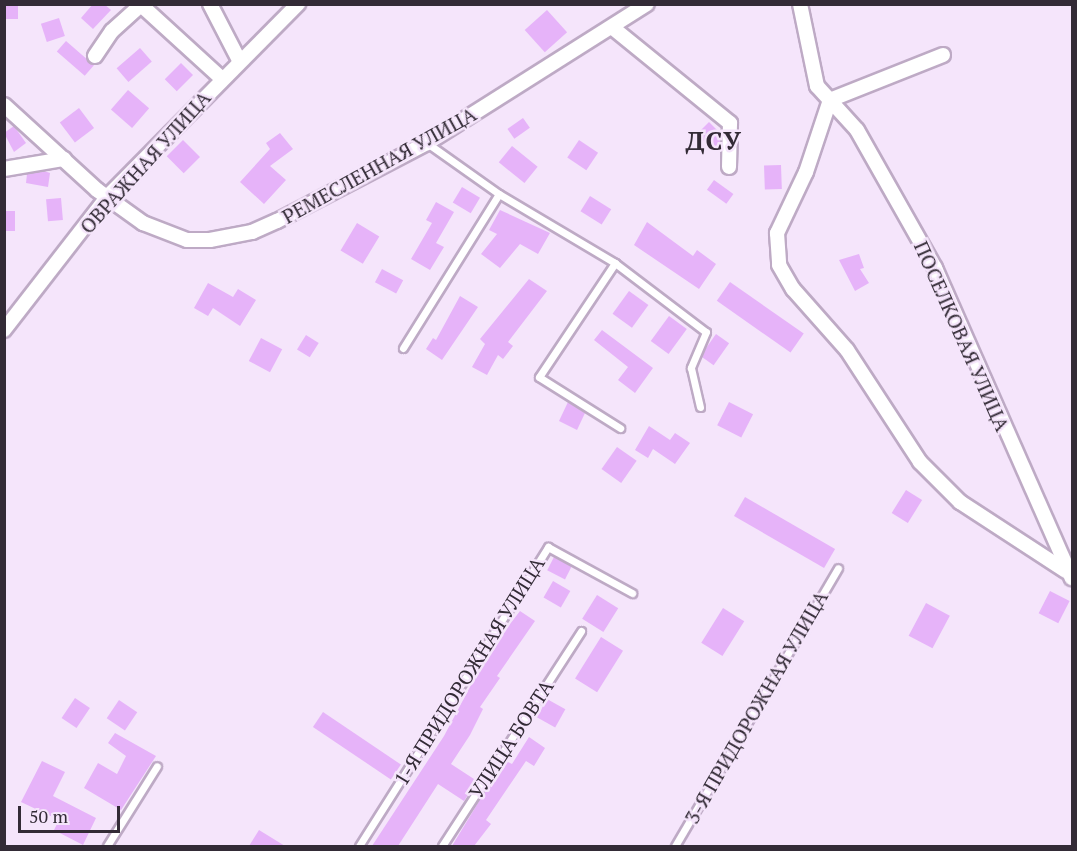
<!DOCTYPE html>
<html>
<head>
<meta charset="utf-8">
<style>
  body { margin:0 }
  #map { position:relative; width:1077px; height:851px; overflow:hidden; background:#f5e5fb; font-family:"PT Serif",serif }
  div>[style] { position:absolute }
  .building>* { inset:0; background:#e6b3f9; transform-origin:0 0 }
  .roads { filter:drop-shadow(2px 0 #beaac5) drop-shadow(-2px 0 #beaac5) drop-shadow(0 2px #beaac5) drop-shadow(0 -2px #beaac5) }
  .lane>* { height:7px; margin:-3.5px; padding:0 3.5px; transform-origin:3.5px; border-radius:3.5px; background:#fff }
  .street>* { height:14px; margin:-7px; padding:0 7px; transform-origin:7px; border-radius:7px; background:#fff }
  span { translate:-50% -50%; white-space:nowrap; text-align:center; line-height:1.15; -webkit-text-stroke:5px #f5e5fb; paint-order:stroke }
  .street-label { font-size:20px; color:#332b36 }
  .district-label { font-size:26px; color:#332b36; font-weight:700; letter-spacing:1.5px }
  .frame { position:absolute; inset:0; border:6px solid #332b36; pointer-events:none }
  .scale { position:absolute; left:18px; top:806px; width:102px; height:27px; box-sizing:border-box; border:3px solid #332b36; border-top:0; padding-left:8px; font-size:18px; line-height:21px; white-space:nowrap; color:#332b36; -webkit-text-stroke:4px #f5e5fb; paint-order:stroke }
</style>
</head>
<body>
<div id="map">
  <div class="building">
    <i style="left:4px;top:4px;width:14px;height:15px"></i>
    <i style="clip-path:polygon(93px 4px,104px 4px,111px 10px,93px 29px,81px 18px)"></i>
    <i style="left:547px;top:10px;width:30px;height:30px;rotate:48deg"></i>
    <i style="left:59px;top:18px;width:19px;height:19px;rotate:72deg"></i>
    <i style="left:66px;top:41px;width:37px;height:14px;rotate:41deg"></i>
    <i style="left:140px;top:48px;width:18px;height:31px;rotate:49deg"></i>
    <i style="left:181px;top:63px;width:17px;height:23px;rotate:45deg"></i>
    <i style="left:128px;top:90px;width:28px;height:26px;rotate:41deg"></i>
    <i style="left:79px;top:108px;width:25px;height:24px;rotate:53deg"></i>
    <i style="left:523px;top:118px;width:12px;height:19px;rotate:55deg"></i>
    <i style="clip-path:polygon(709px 122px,721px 134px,720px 146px,714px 152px,697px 134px)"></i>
    <i style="clip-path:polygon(14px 126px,26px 143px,14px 152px,4px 133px)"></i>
    <i style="clip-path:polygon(280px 133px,293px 149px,270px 166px,286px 180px,264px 204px,240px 182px,270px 149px,266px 143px)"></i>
    <i style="left:183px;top:140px;width:24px;height:23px;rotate:45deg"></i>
    <i style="left:579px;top:140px;width:23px;height:21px;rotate:34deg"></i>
    <i style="left:512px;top:146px;width:33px;height:21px;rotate:39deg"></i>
    <i style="left:781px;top:165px;width:24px;height:17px;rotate:88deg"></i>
    <i style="clip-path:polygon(44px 171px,50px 173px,48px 187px,26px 183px,27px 174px)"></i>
    <i style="left:714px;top:180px;width:24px;height:12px;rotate:36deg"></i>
    <i style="left:462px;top:187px;width:21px;height:18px;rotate:31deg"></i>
    <i style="left:590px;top:196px;width:25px;height:18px;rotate:32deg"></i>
    <i style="left:61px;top:198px;width:22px;height:15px;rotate:85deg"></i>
    <i style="clip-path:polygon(436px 202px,454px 212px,436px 243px,444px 247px,430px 270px,411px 259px,432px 223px,426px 220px)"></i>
    <i style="clip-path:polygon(500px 210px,550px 233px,538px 254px,520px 244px,500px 268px,481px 254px,497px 234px,489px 230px)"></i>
    <i style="left:4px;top:211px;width:11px;height:20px"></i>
    <i style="clip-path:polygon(647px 222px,693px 256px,697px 250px,716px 264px,699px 289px,634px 245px)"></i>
    <i style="left:357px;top:223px;width:26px;height:32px;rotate:31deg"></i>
    <i style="clip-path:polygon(859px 254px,864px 268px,860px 269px,869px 283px,855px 291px,839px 260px)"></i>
    <i style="left:382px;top:269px;width:24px;height:15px;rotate:28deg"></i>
    <i style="clip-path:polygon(529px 279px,547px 291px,508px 342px,513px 346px,503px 359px,498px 355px,487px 375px,472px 367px,485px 344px,480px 339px)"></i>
    <i style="left:730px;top:282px;width:90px;height:23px;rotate:35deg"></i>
    <i style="clip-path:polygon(208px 283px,233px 297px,238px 289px,256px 300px,240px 326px,213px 308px,208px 316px,194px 308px)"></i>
    <i style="left:629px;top:291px;width:24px;height:28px;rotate:36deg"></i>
    <i style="clip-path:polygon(460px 296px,478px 307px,442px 360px,426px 349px,433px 338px,436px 340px)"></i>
    <i style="left:669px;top:316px;width:22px;height:31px;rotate:36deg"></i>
    <i style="clip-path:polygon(602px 330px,653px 368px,635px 393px,618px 380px,628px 367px,594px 340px)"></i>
    <i style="left:716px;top:334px;width:16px;height:27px;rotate:35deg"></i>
    <i style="left:306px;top:335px;width:15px;height:17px;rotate:32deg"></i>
    <i style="left:261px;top:338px;width:24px;height:26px;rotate:28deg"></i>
    <i style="clip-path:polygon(568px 402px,585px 413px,577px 430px,559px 421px)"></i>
    <i style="left:729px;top:402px;width:27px;height:26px;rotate:27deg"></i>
    <i style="clip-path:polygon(649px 426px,670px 440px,675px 433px,690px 443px,675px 464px,653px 449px,648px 458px,635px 450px)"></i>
    <i style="left:617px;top:447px;width:24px;height:27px;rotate:35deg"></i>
    <i style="left:906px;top:490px;width:19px;height:27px;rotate:32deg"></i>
    <i style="left:745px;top:497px;width:104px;height:22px;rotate:30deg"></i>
    <i style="left:554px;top:557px;width:20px;height:15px;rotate:27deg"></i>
    <i style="left:553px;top:581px;width:20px;height:19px;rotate:30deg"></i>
    <i style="left:1050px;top:591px;width:22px;height:25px;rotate:27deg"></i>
    <i style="left:597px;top:595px;width:25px;height:28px;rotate:32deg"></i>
    <i style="left:926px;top:603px;width:27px;height:37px;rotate:28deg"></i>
    <i style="left:723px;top:608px;width:25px;height:41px;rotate:32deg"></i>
    <i style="clip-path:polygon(520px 611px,535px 621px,497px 676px,500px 678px,480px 707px,483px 709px,470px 735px,451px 764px,477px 781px,464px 801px,438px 784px,398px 846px,372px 846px,444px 736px,488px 653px)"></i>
    <i style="left:601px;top:637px;width:26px;height:49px;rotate:32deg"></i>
    <i style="left:75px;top:698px;width:18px;height:24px;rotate:34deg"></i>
    <i style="left:547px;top:699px;width:21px;height:21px;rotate:29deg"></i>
    <i style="left:119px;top:700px;width:22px;height:22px;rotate:34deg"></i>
    <i style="left:323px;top:712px;width:94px;height:18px;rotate:34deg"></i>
    <i style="clip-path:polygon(115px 733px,156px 756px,121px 810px,84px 788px,98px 763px,117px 774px,126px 756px,108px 743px)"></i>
    <i style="clip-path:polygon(529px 737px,545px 748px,534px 766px,526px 761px,486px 820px,491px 824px,474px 846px,452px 846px,504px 760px,512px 764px)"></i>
    <i style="clip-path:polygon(42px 761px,65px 772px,53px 796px,96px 818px,83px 845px,54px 830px,59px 820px,21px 802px)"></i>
    <i style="clip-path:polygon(259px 830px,285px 846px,249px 846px)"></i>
  </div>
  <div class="roads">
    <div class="lane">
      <i style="left:499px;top:194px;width:135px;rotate:30.7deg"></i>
      <i style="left:615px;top:263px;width:137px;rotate:123.7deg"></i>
      <i style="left:539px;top:377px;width:96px;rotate:32.2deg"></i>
      <i style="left:615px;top:263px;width:114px;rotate:37.2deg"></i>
      <i style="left:706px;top:332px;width:39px;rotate:113deg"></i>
      <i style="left:691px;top:368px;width:40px;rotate:77deg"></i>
      <i style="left:403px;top:348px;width:181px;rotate:-58.1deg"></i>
      <i style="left:499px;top:194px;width:88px;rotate:-144.7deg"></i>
      <i style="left:107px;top:846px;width:94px;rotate:-58deg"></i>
      <i style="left:359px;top:846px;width:354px;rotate:-57.7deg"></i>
      <i style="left:548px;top:547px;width:96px;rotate:28.7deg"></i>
      <i style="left:442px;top:846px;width:256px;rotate:-57.1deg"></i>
      <i style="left:675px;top:846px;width:322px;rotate:-59.6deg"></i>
    </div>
    <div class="street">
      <i style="left:140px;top:4px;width:110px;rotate:42.4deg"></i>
      <i style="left:210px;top:4px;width:63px;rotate:62.6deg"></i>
      <i style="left:800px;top:4px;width:84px;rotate:78.3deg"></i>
      <i style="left:817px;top:86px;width:59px;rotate:47.7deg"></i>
      <i style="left:857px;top:130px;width:159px;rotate:60.5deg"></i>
      <i style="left:935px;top:268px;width:339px;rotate:66.2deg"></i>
      <i style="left:613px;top:28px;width:151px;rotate:39.1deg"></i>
      <i style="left:730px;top:123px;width:44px;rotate:91.3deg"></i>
      <i style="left:943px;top:55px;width:122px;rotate:158.3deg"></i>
      <i style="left:830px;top:100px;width:76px;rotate:108.4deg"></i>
      <i style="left:806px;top:172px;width:68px;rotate:115.4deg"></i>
      <i style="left:777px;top:233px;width:32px;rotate:86deg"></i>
      <i style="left:779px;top:265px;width:28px;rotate:60deg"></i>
      <i style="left:793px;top:289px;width:81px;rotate:48.5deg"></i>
      <i style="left:847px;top:350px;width:134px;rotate:56.9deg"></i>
      <i style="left:920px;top:462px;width:57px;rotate:45deg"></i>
      <i style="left:960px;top:502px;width:126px;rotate:33.1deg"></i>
      <i style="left:95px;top:56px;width:30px;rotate:-56deg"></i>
      <i style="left:112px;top:31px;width:39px;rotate:-42deg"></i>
      <i style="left:4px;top:105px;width:126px;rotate:42.4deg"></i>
      <i style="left:97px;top:190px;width:57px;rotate:35.7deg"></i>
      <i style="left:143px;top:223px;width:47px;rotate:21.1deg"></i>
      <i style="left:187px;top:240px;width:23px"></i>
      <i style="left:210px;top:240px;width:43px;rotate:-10.8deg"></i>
      <i style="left:252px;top:232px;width:27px;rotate:-24deg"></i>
      <i style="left:277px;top:221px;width:169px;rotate:-27.5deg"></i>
      <i style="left:427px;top:143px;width:260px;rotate:-32.3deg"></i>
      <i style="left:4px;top:169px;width:61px;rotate:-9.5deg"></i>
      <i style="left:4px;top:330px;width:168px;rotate:-52.2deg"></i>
      <i style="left:107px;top:197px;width:272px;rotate:-45.3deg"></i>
    </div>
  </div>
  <div class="street-label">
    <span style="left:145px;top:162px;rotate:-48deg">ОВРАЖНАЯ УЛИЦА</span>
    <span style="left:379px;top:165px;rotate:-29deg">РЕМЕСЛЕННАЯ УЛИЦА</span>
    <span style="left:962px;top:336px;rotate:66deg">ПОСЕЛКОВАЯ УЛИЦА</span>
    <span style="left:469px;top:671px;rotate:-58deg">1-Я ПРИДОРОЖНАЯ УЛИЦА</span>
    <span style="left:756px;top:707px;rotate:-60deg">3-Я ПРИДОРОЖНАЯ УЛИЦА</span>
    <span style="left:511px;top:739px;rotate:-57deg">УЛИЦА БОВТА</span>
  </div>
  <div class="district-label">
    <span style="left:714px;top:141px">ДСУ</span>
  </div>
  <div class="frame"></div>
  <div class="scale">50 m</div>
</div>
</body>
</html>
